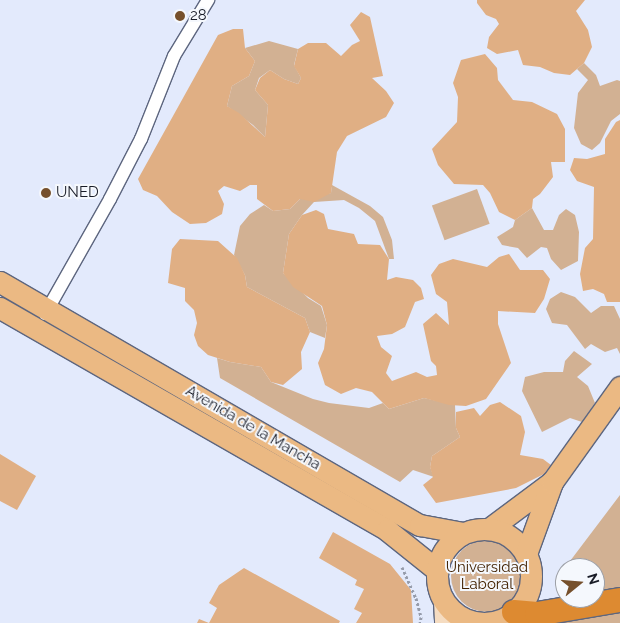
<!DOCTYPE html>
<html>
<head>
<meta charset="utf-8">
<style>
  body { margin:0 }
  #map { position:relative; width:620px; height:623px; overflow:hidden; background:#e3eafc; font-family:Raleway,sans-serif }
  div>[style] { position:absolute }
  .green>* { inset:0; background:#d2b193; transform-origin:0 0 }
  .round { border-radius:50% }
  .forest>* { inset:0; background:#e0af84 }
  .path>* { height:3px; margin-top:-1.5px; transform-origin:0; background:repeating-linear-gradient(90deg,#969cab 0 2.5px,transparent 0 5px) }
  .roads { filter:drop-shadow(1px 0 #5d667f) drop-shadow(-1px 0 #5d667f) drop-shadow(0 1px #5d667f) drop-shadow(0 -1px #5d667f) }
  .street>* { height:12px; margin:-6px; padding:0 6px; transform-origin:6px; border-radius:6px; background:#fff }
  .secondary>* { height:19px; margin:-9.5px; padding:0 9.5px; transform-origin:9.5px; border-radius:9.5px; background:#f5dcc1 }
  .primary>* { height:21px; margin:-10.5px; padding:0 10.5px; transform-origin:10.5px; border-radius:10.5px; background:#ebb983 }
  .primary>.ring { margin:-10.5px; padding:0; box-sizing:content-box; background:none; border:21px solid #ebb983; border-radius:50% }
  .highway>* { height:24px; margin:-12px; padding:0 12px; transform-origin:12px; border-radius:12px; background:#dd8a31 }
  .dots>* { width:14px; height:14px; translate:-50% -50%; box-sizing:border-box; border:2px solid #f5f8fd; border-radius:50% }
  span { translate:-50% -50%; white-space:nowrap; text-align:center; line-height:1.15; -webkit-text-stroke:4px #f5f8fd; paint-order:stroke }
  .poi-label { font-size:15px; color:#191c27 }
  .left { translate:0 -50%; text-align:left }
  .street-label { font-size:15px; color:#191c27 }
  .park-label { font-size:15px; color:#412100 }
  .north { position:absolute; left:555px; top:558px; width:50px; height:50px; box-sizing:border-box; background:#f5f8fd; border:1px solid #9da0a7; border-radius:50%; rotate:73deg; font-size:14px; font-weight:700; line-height:20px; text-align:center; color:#191c27 }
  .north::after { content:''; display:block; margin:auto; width:18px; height:22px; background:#76502c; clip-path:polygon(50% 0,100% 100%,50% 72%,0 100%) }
</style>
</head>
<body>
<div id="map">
  <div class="green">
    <i style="clip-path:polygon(269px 41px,298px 49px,294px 65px,301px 78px,298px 84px,284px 79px,270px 70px,259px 78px,255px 90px,268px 105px,265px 137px,253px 125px,227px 106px,232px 86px,249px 76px,255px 61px,245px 48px)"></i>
    <i style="clip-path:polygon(584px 63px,596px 75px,600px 86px,617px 80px,620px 81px,620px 114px,611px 121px,600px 143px,592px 150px,581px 144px,574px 128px,578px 93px,588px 80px,577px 69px)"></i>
    <i style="clip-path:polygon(332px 185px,370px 206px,383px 217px,392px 240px,394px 259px,389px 259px,375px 221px,359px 208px,344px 200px,314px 202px,302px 215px,289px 234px,283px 273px,308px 298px,321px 306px,327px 325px,325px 338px,310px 332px,305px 318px,247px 287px,245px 275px,234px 255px,240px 226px,250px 214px,264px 205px,273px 211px,290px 209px,300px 199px,331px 193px)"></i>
    <i style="left:477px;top:189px;width:37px;height:48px;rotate:70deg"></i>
    <i style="clip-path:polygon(532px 208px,544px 230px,553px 230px,559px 215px,566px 209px,575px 215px,579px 232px,578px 261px,561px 270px,551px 259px,547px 248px,541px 247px,527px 258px,518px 248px,502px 245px,497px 237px,513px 227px,515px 220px)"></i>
    <i style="clip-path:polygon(561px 292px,575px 297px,591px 313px,601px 306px,614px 306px,620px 319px,620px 354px,617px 348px,605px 352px,591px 344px,585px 349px,567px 325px,552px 323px,546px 309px,550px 299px)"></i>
    <i style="clip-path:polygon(574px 351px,592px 364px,577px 377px,588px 386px,595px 403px,582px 422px,570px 418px,542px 432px,522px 391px,525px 377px,544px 372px,563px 372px,565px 361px)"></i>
    <i style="clip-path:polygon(217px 358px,230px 362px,261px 367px,271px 382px,313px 399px,329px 403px,369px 408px,383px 403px,389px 409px,424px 398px,455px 405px,456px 428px,460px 437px,432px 456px,430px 467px,434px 477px,413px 470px,400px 482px,220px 378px)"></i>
    <i style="clip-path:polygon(620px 495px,620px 589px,595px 590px,595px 568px,565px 568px,565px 596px,561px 573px)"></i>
    <i class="round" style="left:451px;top:540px;width:72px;height:72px"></i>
    <i style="clip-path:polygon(608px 612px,620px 612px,620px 623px,562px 623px)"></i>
  </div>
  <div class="forest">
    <i style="clip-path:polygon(477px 0,585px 0,576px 11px,588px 30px,592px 47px,584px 63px,570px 75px,554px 73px,540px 67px,523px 65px,518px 50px,497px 54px,487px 48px,489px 37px,499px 24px,496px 19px,486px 15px,477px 3px)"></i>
    <i style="clip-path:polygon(361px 12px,370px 17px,383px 76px,372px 78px,386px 91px,394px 103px,386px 117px,347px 136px,337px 152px,331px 193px,314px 202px,300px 199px,290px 209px,273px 211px,257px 199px,257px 185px,250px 185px,240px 191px,224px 186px,218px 191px,224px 204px,222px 214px,206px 223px,190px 224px,172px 212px,157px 196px,143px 190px,138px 179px,218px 35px,233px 29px,243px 29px,245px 48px,255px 61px,249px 76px,232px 86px,227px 106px,239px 113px,265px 137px,268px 105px,255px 90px,260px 78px,270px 70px,284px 79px,298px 84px,301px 78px,294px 66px,298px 49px,308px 43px,326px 43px,341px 56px,352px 45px,360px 41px,350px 25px)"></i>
    <i style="clip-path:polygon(485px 54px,497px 68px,498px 80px,513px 100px,532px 102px,557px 114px,565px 129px,565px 162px,551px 162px,553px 177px,540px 194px,533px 199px,532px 208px,515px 220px,499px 212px,490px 193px,483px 185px,454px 184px,438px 165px,432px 149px,457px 122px,458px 97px,453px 83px,461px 60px)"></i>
    <i style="clip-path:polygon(620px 120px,620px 302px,607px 302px,604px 294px,593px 289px,583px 291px,580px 274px,585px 248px,593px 239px,594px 187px,577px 181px,570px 170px,574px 158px,587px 159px,605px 154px,605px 139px,616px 122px)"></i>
    <i style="clip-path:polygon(316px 210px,324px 214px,328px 229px,354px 234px,358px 244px,380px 245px,389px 259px,387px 280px,396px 277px,413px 280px,421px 288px,424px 299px,415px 302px,405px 327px,392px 334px,377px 336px,381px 347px,392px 356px,386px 373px,392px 381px,416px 372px,427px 377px,437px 375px,436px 366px,431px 361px,423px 324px,436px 313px,449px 325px,447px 302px,436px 294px,431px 275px,439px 264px,453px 259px,487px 267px,499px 257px,509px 254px,520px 270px,543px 270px,550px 279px,544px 299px,535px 313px,498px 311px,498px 324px,511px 363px,486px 399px,466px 406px,449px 405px,424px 398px,389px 409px,372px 392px,356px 388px,341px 394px,325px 385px,318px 363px,324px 349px,327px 325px,322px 306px,293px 287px,283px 273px,289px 234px,302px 215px)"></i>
    <i style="clip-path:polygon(180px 239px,218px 241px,237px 258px,245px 275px,247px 287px,305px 318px,310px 332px,301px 352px,302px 369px,283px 385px,271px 382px,261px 367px,230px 362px,208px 355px,198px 346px,194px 335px,197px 323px,194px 310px,185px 301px,185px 288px,168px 283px,172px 249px)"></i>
    <i style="clip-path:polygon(500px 402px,521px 416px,525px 432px,520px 455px,543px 459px,551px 465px,544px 474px,516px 488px,436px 503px,423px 485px,433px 477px,430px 467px,432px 456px,460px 437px,456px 428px,456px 412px,474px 408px,480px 416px,490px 405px)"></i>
    <i style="clip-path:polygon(0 454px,36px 476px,17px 510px,0 501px)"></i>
    <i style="clip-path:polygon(333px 532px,390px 564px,411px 590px,413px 623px,356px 623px,362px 613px,354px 609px,364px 589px,355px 585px,357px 580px,319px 558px)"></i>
    <i style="clip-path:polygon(244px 568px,340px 621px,339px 623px,197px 623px,199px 619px,209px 623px,217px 608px,209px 603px,219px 585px)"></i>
  </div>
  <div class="path">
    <i style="left:402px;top:567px;width:34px;rotate:66deg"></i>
    <i style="left:416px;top:598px;width:20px;rotate:75deg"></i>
    <i style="left:421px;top:617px;width:6px;rotate:99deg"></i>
  </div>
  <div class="roads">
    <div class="street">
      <i style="left:45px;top:314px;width:132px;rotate:-60.5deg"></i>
      <i style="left:110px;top:199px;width:68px;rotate:-62.7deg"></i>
      <i style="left:141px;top:139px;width:89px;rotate:-68.3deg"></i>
      <i style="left:174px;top:56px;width:66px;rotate:-58.7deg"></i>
    </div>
    <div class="secondary">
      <i style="left:443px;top:601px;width:22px;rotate:87deg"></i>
      <i style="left:495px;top:623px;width:4px;rotate:-34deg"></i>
    </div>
    <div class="primary">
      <i style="left:0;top:282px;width:485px;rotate:30.1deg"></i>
      <i style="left:420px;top:525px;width:44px;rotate:10.5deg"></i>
      <i style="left:0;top:308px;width:446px;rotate:29.8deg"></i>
      <i style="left:387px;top:530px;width:64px;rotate:38.7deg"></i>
      <i style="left:489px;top:529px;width:79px;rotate:-36.7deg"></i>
      <i class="ring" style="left:437px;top:529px;width:73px;height:73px"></i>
      <i style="left:526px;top:554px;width:77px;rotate:-70.1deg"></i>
      <i style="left:552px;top:482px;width:117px;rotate:-54.4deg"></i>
    </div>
    <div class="highway">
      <i style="left:514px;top:612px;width:23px;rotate:5deg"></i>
      <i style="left:537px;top:614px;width:84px;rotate:-9.6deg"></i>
    </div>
  </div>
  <div class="dots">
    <i style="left:180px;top:16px;background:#76502c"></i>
    <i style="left:46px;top:193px;background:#76502c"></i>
  </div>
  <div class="poi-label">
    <span class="left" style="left:190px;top:16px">28</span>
    <span class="left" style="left:56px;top:193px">UNED</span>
  </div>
  <div class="street-label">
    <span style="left:253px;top:428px;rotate:30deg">Avenida de la Mancha</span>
  </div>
  <div class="park-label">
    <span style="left:487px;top:576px">Universidad<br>Laboral</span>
  </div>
  <div class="north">N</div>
</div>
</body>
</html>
